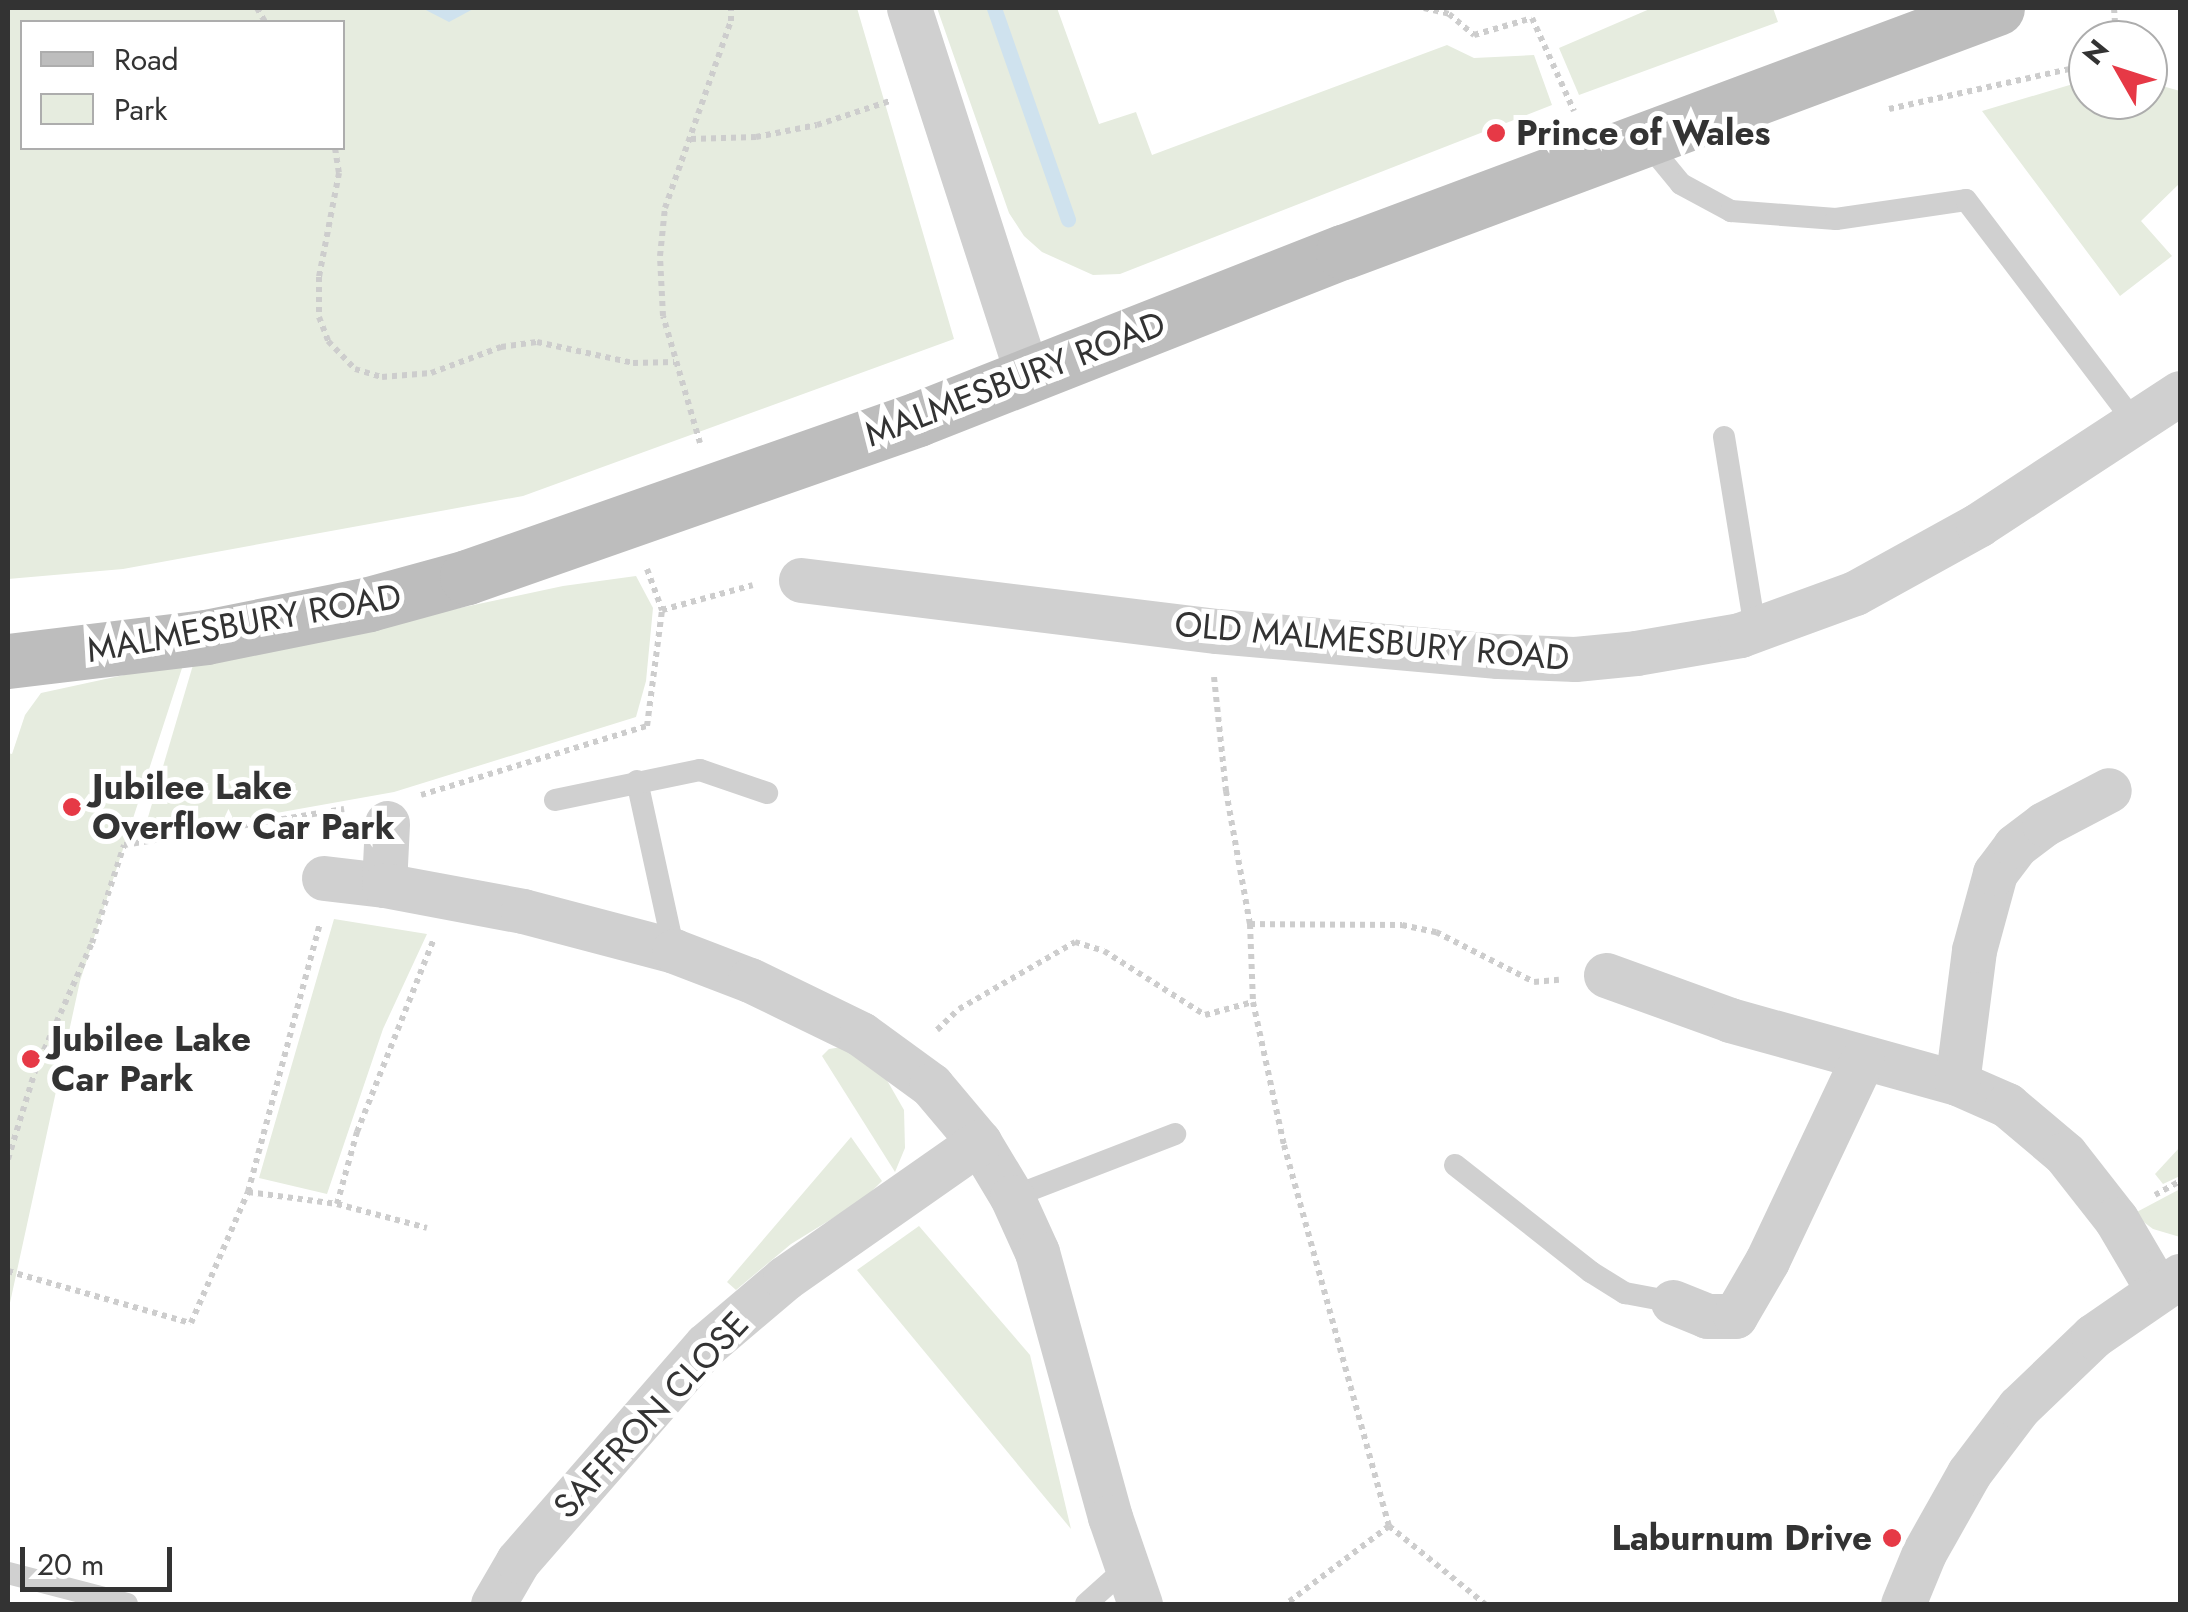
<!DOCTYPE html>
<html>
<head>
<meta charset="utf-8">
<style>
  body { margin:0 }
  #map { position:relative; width:2188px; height:1612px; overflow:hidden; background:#fff; font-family:Jost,sans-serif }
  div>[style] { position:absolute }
  .green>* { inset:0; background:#e6ecdf }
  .water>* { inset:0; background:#cfe2ee }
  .stream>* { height:15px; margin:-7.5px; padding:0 7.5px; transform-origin:7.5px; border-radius:7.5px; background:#cfe2ee }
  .path>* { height:6px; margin-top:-3px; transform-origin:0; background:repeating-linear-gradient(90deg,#cdcdcd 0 5px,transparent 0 10px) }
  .service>* { height:22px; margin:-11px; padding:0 11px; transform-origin:11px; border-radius:11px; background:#d0d0d0 }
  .minor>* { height:45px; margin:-22.5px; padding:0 22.5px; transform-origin:22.5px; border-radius:22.5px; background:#d0d0d0 }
  .secondary>* { height:55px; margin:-27.5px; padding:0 27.5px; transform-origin:27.5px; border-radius:27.5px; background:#bdbdbd }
  .dots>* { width:28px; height:28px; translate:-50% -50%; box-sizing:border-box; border:5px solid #fff; border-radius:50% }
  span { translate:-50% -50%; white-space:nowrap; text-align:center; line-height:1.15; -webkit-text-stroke:10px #fff; paint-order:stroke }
  .poi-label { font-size:35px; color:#333; font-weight:700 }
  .left { translate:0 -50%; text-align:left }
  .right { translate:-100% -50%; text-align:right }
  .street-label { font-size:35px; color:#333 }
  .frame { position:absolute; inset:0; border:10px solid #333; pointer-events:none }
  .legend { position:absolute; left:20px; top:20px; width:325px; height:130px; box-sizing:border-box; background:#fff; border:2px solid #adadad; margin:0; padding:12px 18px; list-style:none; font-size:30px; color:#333 }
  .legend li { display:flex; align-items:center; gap:20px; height:50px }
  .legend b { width:50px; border:2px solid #adadad }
  .north { position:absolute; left:2068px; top:20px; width:100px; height:100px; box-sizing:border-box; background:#fff; border:2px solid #adadad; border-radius:50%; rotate:309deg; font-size:28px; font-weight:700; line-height:40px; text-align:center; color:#333 }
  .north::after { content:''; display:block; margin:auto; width:35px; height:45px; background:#e63946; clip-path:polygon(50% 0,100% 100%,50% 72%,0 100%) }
  .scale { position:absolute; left:20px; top:1547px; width:152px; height:45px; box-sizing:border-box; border:5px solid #333; border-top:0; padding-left:12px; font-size:30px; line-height:35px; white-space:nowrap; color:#333; -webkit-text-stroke:8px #fff; paint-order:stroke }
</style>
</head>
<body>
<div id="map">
  <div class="green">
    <i style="clip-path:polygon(evenodd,8px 8px,857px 8px,954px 339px,523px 496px,123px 569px,8px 579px,8px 8px,22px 22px,342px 22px,342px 148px,22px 148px,22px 22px)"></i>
    <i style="clip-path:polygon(937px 8px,1057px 8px,1099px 124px,1136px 112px,1152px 155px,1447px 45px,1474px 58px,1534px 55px,1552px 105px,1120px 274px,1093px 275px,1042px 252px,1024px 236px,1009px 213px)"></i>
    <i style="clip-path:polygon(1652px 8px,1773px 8px,1778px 22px,1579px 95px,1559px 48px)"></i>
    <i style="clip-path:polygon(2148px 82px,2180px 91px,2180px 183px,2141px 221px,2172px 256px,2120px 296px,1982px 111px,2073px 84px,2088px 83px,2088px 100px,2148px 100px)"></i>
    <i style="clip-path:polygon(636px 576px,653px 608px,646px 681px,636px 717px,394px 792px,226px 822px,146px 824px,193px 665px,563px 586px)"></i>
    <i style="clip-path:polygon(184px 662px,80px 981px,8px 1312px,8px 753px,12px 754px,25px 715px,41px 693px)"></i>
    <i style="clip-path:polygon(334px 919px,427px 934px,383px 1029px,327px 1194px,259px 1178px)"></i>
    <i style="clip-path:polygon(842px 1047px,884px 1075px,904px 1110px,905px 1148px,895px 1172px,822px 1056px,829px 1049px)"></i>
    <i style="clip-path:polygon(851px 1137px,882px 1181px,864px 1199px,791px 1244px,736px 1290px,727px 1282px)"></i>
    <i style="clip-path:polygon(2180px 1147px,2180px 1176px,2163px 1184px,2155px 1174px)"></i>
    <i style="clip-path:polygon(2180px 1189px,2180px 1237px,2153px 1229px,2133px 1214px)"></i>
    <i style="clip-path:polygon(919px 1226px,1030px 1355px,1071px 1529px,857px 1270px)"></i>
  </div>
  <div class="water">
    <i style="clip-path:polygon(422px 8px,475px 8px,449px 22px)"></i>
  </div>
  <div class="stream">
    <i style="left:994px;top:8px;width:224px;rotate:70.7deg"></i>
  </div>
  <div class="path">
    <i style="left:257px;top:8px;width:16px;rotate:60deg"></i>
    <i style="left:1424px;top:8px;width:26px;rotate:13deg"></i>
    <i style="left:1449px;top:14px;width:33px;rotate:40deg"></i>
    <i style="left:1474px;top:35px;width:60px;rotate:-16.3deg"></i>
    <i style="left:1532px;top:18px;width:102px;rotate:65.7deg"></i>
    <i style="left:2114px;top:8px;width:32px;rotate:86deg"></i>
    <i style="left:1889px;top:109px;width:204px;rotate:-12.5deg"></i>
    <i style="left:691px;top:139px;width:65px;rotate:-1.8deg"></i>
    <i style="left:756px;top:137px;width:62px;rotate:-11.1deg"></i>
    <i style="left:817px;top:125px;width:77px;rotate:-18.2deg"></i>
    <i style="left:335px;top:148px;width:25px;rotate:81deg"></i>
    <i style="left:339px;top:173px;width:106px;rotate:100.9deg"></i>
    <i style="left:319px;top:277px;width:40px;rotate:90deg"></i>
    <i style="left:319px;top:317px;width:26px;rotate:69deg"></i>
    <i style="left:328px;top:341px;width:39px;rotate:46deg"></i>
    <i style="left:355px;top:369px;width:28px;rotate:17deg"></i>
    <i style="left:382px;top:377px;width:49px;rotate:-4.7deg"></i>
    <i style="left:431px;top:373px;width:75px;rotate:-20.4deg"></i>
    <i style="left:501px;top:347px;width:36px;rotate:-8deg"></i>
    <i style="left:537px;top:342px;width:98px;rotate:12.3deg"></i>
    <i style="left:633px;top:363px;width:41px;rotate:-1.4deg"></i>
    <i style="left:700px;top:443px;width:132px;rotate:-106.2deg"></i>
    <i style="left:663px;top:316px;width:60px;rotate:-92.9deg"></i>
    <i style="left:660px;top:256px;width:48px;rotate:-84.1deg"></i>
    <i style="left:665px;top:208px;width:198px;rotate:-70.6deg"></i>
    <i style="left:731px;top:21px;width:13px;rotate:-90deg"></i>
    <i style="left:647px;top:569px;width:44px;rotate:69.9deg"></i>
    <i style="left:1214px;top:677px;width:115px;rotate:84deg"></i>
    <i style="left:1226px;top:791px;width:135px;rotate:79.8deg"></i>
    <i style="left:1250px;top:924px;width:152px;rotate:0.4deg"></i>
    <i style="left:1402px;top:925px;width:35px;rotate:12deg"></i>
    <i style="left:1436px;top:932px;width:110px;rotate:27deg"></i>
    <i style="left:1534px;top:982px;width:25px;rotate:-5deg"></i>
    <i style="left:421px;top:795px;width:236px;rotate:-17deg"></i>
    <i style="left:647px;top:726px;width:117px;rotate:-82.6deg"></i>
    <i style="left:662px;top:610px;width:94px;rotate:-15.4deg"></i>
    <i style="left:1250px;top:924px;width:78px;rotate:87.8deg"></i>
    <i style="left:1253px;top:1002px;width:146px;rotate:77.8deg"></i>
    <i style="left:1284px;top:1145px;width:395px;rotate:74.6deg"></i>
    <i style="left:1389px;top:1526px;width:129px;rotate:142.9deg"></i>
    <i style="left:937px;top:1030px;width:30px;rotate:-44deg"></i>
    <i style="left:959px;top:1009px;width:134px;rotate:-30deg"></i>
    <i style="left:1075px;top:942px;width:30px;rotate:17deg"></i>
    <i style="left:1104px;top:951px;width:120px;rotate:32.4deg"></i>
    <i style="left:1205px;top:1015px;width:50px;rotate:-15.2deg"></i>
    <i style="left:8px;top:1159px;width:95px;rotate:-72.9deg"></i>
    <i style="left:36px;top:1068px;width:137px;rotate:-65.9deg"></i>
    <i style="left:92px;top:943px;width:103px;rotate:-71.9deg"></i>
    <i style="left:124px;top:845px;width:223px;rotate:-9.3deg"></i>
    <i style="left:248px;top:1192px;width:90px;rotate:7.7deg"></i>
    <i style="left:337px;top:1204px;width:93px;rotate:14.9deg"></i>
    <i style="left:2155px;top:1195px;width:29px;rotate:-29deg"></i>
    <i style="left:337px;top:1204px;width:75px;rotate:-74.5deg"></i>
    <i style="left:357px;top:1132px;width:206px;rotate:-68.3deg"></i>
    <i style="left:8px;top:1271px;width:190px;rotate:15.9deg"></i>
    <i style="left:191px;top:1323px;width:143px;rotate:-66.5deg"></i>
    <i style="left:248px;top:1192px;width:278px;rotate:-75deg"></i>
    <i style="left:1389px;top:1526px;width:124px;rotate:39.1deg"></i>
  </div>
  <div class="service">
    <i style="left:1644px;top:139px;width:58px;rotate:50.6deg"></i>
    <i style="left:1681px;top:184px;width:57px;rotate:28.4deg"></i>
    <i style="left:1731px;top:211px;width:105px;rotate:4.4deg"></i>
    <i style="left:1836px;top:219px;width:131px;rotate:-8.3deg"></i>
    <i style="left:1966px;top:200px;width:280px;rotate:52.8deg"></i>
    <i style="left:1724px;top:437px;width:194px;rotate:80.8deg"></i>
    <i style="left:637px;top:781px;width:174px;rotate:77.7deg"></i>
    <i style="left:555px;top:800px;width:148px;rotate:-11.7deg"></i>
    <i style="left:700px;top:770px;width:71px;rotate:18.9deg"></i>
    <i style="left:1455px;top:1165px;width:173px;rotate:38.2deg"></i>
    <i style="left:1591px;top:1272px;width:40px;rotate:32deg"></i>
    <i style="left:1625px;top:1293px;width:49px;rotate:10.6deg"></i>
    <i style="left:1012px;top:1197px;width:175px;rotate:-21.1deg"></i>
    <i style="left:8px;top:1573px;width:123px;rotate:14.6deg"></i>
    <i style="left:1086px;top:1604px;width:54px;rotate:-42deg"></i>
  </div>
  <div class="minor">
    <i style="left:909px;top:8px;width:385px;rotate:72.1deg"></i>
    <i style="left:801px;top:580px;width:419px;rotate:7deg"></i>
    <i style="left:1217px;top:631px;width:282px;rotate:5.1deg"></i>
    <i style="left:1498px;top:656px;width:77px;rotate:2.2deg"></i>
    <i style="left:1575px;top:659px;width:61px;rotate:-5.6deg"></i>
    <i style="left:1636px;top:653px;width:106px;rotate:-9.8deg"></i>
    <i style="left:1740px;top:635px;width:122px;rotate:-20.1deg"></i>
    <i style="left:1855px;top:593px;width:141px;rotate:-28.9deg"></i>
    <i style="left:1978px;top:525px;width:241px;rotate:-33.2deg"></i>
    <i style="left:324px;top:878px;width:60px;rotate:6.7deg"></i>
    <i style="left:384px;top:885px;width:62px;rotate:-87.2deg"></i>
    <i style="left:384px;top:885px;width:141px;rotate:10.6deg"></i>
    <i style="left:523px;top:911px;width:156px;rotate:14.8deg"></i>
    <i style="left:674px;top:951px;width:81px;rotate:20.9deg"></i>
    <i style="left:750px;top:980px;width:123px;rotate:25.9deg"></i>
    <i style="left:861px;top:1034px;width:87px;rotate:36.1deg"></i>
    <i style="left:931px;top:1085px;width:75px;rotate:49.9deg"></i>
    <i style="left:979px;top:1142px;width:64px;rotate:59deg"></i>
    <i style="left:1012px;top:1197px;width:60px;rotate:65.6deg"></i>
    <i style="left:1037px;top:1252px;width:275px;rotate:74.6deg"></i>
    <i style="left:1110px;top:1517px;width:92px;rotate:71deg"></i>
    <i style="left:1606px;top:975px;width:132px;rotate:19.9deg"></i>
    <i style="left:1730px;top:1020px;width:236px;rotate:15.5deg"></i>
    <i style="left:1957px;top:1083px;width:55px;rotate:23.7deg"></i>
    <i style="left:2007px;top:1105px;width:76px;rotate:40.2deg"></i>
    <i style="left:2065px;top:1154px;width:83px;rotate:51.9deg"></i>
    <i style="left:2116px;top:1219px;width:81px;rotate:59.6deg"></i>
    <i style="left:1957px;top:1083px;width:134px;rotate:-82.7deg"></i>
    <i style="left:1974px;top:950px;width:80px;rotate:-74.7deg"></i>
    <i style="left:1995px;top:873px;width:34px;rotate:-53deg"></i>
    <i style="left:2015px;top:846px;width:36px;rotate:-37deg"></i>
    <i style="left:2044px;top:824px;width:73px;rotate:-27.6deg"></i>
    <i style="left:1673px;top:1302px;width:37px;rotate:22deg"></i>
    <i style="left:1707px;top:1316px;width:28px"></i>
    <i style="left:1735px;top:1316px;width:64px;rotate:-59.8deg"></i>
    <i style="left:1767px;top:1261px;width:222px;rotate:-64.7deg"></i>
    <i style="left:493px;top:1604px;width:50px;rotate:-59.8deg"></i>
    <i style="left:518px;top:1561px;width:286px;rotate:-49deg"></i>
    <i style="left:706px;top:1345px;width:104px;rotate:-40.3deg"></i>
    <i style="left:785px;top:1278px;width:237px;rotate:-35deg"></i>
    <i style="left:1903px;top:1604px;width:55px;rotate:-67.6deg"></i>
    <i style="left:1924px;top:1553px;width:92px;rotate:-60.6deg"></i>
    <i style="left:1969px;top:1473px;width:83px;rotate:-52.9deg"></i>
    <i style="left:2019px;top:1407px;width:103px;rotate:-43.8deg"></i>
    <i style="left:2093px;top:1336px;width:106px;rotate:-34.6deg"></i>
  </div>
  <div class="secondary">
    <i style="left:8px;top:661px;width:199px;rotate:-6.9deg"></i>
    <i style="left:206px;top:637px;width:166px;rotate:-11.4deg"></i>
    <i style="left:369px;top:604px;width:102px;rotate:-15.4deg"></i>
    <i style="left:467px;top:577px;width:478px;rotate:-19.3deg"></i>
    <i style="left:918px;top:419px;width:457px;rotate:-21.5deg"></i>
    <i style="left:1343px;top:252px;width:698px;rotate:-20.46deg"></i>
  </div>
  <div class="dots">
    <i style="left:1496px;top:133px;background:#e63946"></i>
    <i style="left:72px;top:807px;background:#e63946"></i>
    <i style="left:31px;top:1059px;background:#e63946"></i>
    <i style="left:1892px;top:1538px;background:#e63946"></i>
  </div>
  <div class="poi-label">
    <span class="left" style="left:1516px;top:133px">Prince of Wales</span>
    <span class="left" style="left:92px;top:807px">Jubilee Lake<br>Overflow Car Park</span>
    <span class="left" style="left:51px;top:1059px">Jubilee Lake<br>Car Park</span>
    <span class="right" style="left:1872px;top:1538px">Laburnum Drive</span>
  </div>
  <div class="street-label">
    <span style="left:1015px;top:379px;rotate:-21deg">MALMESBURY ROAD</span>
    <span style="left:244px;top:623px;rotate:-10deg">MALMESBURY ROAD</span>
    <span style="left:1372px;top:641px;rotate:5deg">OLD MALMESBURY ROAD</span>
    <span style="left:651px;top:1415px;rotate:-47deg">SAFFRON CLOSE</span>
  </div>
  <div class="frame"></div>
  <ul class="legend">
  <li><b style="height:12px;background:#bdbdbd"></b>Road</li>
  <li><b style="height:28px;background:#e6ecdf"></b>Park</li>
  </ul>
  <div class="north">N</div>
  <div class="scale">20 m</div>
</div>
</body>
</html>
